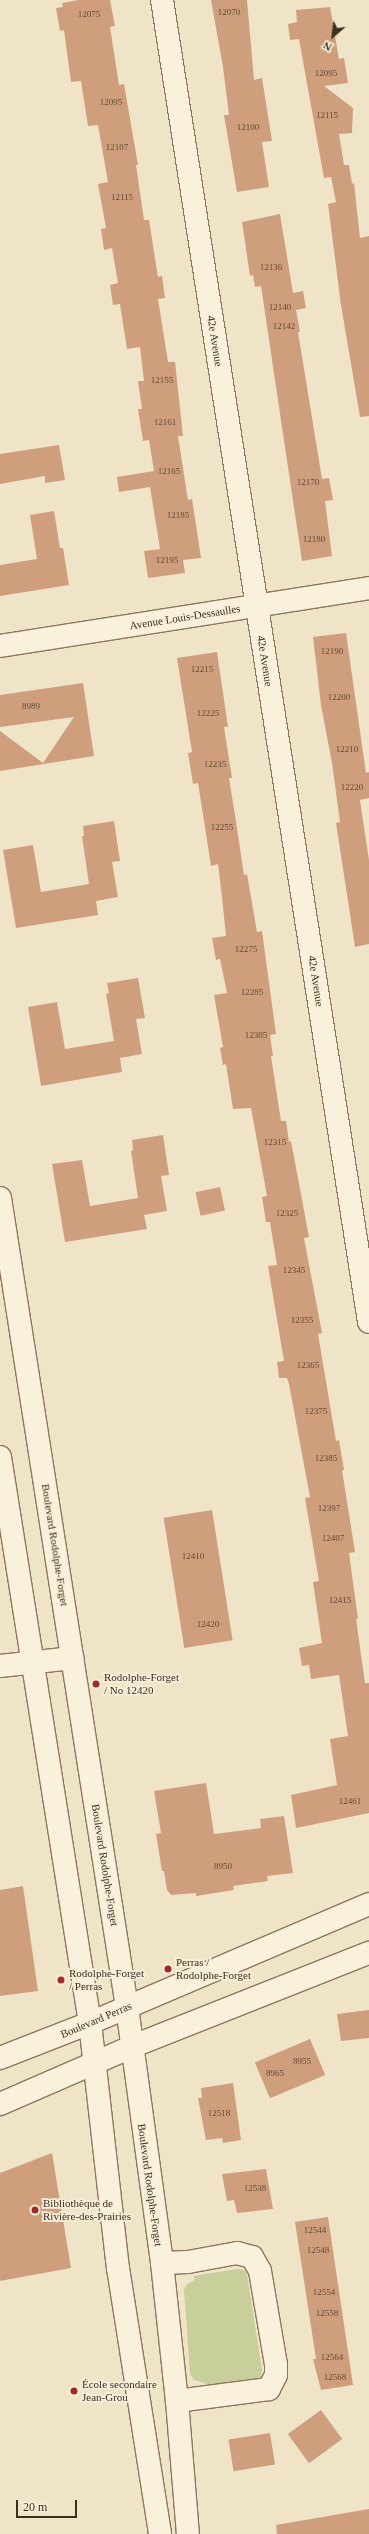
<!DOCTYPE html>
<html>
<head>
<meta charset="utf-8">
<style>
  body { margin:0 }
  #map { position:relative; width:369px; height:2534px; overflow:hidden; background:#f0e4c8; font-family:Georgia,serif }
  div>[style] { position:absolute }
  .green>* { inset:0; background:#c9cf9b }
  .building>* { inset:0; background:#cf9f7d; transform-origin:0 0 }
  .roads { filter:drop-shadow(1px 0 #8d765c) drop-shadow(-1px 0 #8d765c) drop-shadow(0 1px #8d765c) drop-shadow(0 -1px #8d765c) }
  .minor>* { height:22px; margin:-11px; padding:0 11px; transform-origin:11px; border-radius:11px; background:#faf1dc }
  .tertiary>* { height:22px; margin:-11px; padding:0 11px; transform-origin:11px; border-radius:11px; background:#faf1dc }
  .secondary>* { height:22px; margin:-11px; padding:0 11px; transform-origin:11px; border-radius:11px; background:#faf1dc }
  .dots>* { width:11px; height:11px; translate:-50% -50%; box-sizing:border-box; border:2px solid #f7eed8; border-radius:50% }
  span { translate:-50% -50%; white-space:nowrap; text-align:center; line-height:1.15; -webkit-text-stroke:3.5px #f7eed8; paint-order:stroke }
  .number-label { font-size:9px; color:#624a37 }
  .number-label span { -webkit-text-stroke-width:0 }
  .street-label { font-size:11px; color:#3d2e20 }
  .poi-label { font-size:11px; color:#3d2e20 }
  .left { translate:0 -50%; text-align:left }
  .north { position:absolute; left:313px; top:16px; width:40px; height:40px; -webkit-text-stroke:3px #f7eed8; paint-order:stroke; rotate:208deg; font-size:11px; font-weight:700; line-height:16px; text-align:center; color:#3d2e20 }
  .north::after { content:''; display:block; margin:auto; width:14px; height:18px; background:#3d2e20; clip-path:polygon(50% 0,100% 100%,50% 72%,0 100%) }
  .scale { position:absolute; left:16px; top:2500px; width:61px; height:18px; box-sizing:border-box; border:2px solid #3d2e20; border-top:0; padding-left:5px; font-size:12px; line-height:14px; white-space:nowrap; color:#3d2e20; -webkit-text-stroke:3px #f7eed8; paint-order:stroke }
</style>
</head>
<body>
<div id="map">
  <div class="green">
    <i style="clip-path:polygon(237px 2269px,244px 2270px,247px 2274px,262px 2370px,261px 2377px,256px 2379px,205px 2387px,205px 2383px,194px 2380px,190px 2374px,184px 2290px,187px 2284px,195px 2280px,194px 2276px)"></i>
  </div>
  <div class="building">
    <i style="clip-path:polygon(79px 0,110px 0,115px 26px,110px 27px,119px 85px,124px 84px,138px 165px,136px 165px,144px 220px,149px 220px,158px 277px,162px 276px,165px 298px,158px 299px,168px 362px,175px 362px,183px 436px,178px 436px,188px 500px,192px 499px,201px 558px,183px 560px,185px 573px,148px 578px,144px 551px,160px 549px,150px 487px,119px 492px,117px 477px,154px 471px,149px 440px,143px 441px,138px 409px,142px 409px,138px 381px,144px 381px,140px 347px,127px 349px,120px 304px,113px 305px,110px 285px,118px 283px,112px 248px,104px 250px,101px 229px,106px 228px,98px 184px,108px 182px,98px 125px,88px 126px,81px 81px,71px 82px,64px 30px,60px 31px,56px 8px,63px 7px,62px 3px)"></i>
    <i style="clip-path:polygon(211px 0,247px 0,254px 80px,262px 78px,272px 141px,262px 142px,269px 187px,237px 192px,224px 115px,229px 115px,223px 67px)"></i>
    <i style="clip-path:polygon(330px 7px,339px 59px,344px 58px,348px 83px,324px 86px,353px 108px,352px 133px,339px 134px,344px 165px,349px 165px,352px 184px,354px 183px,360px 238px,369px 236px,369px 416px,360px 417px,341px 305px,328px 204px,336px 202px,331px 177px,324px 178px,299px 39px,290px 40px,288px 24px,297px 22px,296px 10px)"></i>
    <i style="clip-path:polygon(280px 214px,293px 293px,303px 291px,306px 308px,296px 310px,300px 332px,298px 332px,322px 479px,329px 478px,333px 500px,325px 501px,332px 556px,302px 561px,261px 286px,255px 287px,253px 275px,250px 276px,242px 222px)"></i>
    <i style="clip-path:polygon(59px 445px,65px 480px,45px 483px,45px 476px,0 484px,0 454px)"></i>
    <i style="clip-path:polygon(54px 511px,60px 548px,63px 548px,69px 585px,0 596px,0 565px,37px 559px,30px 515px)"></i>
    <i style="clip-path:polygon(346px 633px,366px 773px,369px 772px,369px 798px,360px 800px,369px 860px,369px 944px,355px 947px,336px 823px,340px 822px,332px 763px,321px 705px,313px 637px)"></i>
    <i style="clip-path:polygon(217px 652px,228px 727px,224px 727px,232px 778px,229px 778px,235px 815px,244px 875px,247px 874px,257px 932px,262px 931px,276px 1034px,270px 1035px,273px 1056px,271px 1056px,281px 1121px,286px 1121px,289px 1142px,291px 1141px,309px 1237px,304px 1238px,322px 1333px,318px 1334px,336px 1441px,339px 1440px,344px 1470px,342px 1470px,355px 1552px,349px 1553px,358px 1619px,356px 1619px,365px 1683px,369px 1683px,369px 1813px,296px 1828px,291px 1795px,337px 1785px,330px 1739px,348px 1736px,339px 1675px,311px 1679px,309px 1665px,302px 1666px,299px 1648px,322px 1643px,313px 1582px,319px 1581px,305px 1498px,310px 1497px,289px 1384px,287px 1378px,279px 1378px,277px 1362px,284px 1361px,268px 1266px,277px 1265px,270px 1222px,266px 1222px,262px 1197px,267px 1196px,251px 1108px,233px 1109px,226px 1064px,223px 1065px,220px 1048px,223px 1047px,214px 995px,227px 993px,220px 959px,216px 960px,212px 938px,226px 936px,222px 897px,218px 864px,211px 866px,198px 783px,193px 784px,188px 753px,192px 752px,177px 658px)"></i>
    <i style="clip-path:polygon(83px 683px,94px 756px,0 771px,0 731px,43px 763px,74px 717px,0 727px,0 695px)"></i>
    <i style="clip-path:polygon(114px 821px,120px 861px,112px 862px,118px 897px,96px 901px,98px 915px,16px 928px,3px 850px,33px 845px,41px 892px,89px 884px,82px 836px,84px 836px,83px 826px)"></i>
    <i style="clip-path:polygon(138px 978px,145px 1018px,136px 1019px,142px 1054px,120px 1058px,122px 1072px,41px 1086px,28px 1007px,57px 1002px,65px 1049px,114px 1041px,106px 994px,109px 993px,107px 983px)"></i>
    <i style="clip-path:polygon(163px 1135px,169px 1175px,161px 1176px,167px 1211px,144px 1215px,147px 1229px,65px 1242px,52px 1164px,82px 1160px,90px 1206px,138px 1198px,131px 1151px,133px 1150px,132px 1140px)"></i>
    <i style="left:220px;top:1187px;width:24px;height:25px;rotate:78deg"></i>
    <i style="left:212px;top:1510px;width:132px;height:49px;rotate:81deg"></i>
    <i style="clip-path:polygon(206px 1783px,214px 1834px,261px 1828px,260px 1819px,284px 1816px,293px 1873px,267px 1876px,268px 1881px,233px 1886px,234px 1890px,196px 1896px,196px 1893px,171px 1895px,167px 1890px,164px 1871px,162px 1871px,156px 1834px,161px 1833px,154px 1791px)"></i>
    <i style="clip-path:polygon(23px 1886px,38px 1991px,0 1996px,0 1890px)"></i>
    <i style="clip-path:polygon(369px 2010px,369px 2038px,341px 2041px,337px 2014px)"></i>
    <i style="left:310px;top:2039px;width:39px;height:60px;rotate:67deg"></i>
    <i style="clip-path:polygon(233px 2083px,241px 2140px,223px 2143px,222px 2138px,206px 2140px,198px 2098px,202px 2098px,201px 2088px)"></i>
    <i style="clip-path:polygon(52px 2153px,71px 2268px,0 2281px,0 2173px)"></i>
    <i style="clip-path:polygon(266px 2169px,273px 2209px,237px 2213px,234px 2200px,227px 2201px,222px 2174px)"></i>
    <i style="clip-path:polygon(328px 2217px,353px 2385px,321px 2390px,313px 2359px,316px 2359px,295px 2222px)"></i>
    <i style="left:321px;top:2410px;width:36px;height:41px;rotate:54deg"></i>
    <i style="left:270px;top:2433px;width:32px;height:42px;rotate:81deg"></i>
    <i style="clip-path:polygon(369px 2509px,369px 2534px,277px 2534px,276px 2525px)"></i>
  </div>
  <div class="roads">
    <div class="minor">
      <i style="left:162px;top:0;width:1338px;rotate:81.1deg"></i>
      <i style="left:0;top:646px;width:374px;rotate:-8.9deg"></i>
      <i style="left:0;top:1666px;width:73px;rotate:-6.3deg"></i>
      <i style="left:162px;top:2263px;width:26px;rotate:-2deg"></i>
      <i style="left:188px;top:2262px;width:50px;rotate:-10.4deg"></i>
      <i style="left:237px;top:2253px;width:16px;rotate:15deg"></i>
      <i style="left:252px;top:2257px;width:16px;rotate:60deg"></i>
      <i style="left:260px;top:2271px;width:95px;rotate:80.3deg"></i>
      <i style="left:276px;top:2365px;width:10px;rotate:90deg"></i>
      <i style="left:276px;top:2375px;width:16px;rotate:117deg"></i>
      <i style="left:269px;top:2389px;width:93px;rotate:172.6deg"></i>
    </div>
    <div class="tertiary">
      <i style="left:0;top:1198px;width:819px;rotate:81.08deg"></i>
      <i style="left:127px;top:2007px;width:258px;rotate:82.2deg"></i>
      <i style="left:162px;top:2263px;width:139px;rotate:83.8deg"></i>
      <i style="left:177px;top:2401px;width:133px;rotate:85.3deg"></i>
      <i style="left:0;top:1457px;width:573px;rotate:80.97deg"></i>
      <i style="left:90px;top:2023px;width:247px;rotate:83.5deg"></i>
      <i style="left:118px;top:2268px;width:269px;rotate:81deg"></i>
    </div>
    <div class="secondary">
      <i style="left:0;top:2058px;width:97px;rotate:-21.3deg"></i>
      <i style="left:90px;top:2023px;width:303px;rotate:-23.1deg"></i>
      <i style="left:0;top:2104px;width:143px;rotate:-23.5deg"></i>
      <i style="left:131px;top:2047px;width:256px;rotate:-21.6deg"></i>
    </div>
  </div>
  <div class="dots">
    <i style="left:96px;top:1684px;background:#9e2a2b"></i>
    <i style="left:168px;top:1969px;background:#9e2a2b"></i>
    <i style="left:61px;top:1980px;background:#9e2a2b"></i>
    <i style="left:35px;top:2210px;background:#9e2a2b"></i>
    <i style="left:74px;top:2391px;background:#9e2a2b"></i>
  </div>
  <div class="number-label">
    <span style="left:229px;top:12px">12070</span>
    <span style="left:89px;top:14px">12075</span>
    <span style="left:326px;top:73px">12095</span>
    <span style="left:111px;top:102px">12095</span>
    <span style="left:327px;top:115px">12115</span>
    <span style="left:248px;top:127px">12100</span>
    <span style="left:117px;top:147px">12107</span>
    <span style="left:122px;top:197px">12115</span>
    <span style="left:271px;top:267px">12136</span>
    <span style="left:280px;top:307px">12140</span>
    <span style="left:284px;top:326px">12142</span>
    <span style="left:162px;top:380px">12155</span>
    <span style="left:165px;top:422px">12161</span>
    <span style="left:169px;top:471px">12165</span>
    <span style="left:308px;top:482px">12170</span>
    <span style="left:178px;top:515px">12185</span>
    <span style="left:314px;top:539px">12180</span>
    <span style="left:167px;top:560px">12195</span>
    <span style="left:332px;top:651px">12190</span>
    <span style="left:202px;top:669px">12215</span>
    <span style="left:339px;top:697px">12200</span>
    <span style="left:31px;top:706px">8989</span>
    <span style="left:208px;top:713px">12225</span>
    <span style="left:347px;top:749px">12210</span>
    <span style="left:215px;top:764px">12235</span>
    <span style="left:352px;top:787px">12220</span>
    <span style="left:222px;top:827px">12255</span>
    <span style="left:246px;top:949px">12275</span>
    <span style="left:252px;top:992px">12285</span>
    <span style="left:256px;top:1035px">12305</span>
    <span style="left:275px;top:1142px">12315</span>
    <span style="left:287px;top:1213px">12325</span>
    <span style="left:294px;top:1270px">12345</span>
    <span style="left:302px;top:1320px">12355</span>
    <span style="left:308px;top:1365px">12365</span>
    <span style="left:316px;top:1411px">12375</span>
    <span style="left:326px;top:1458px">12385</span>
    <span style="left:329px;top:1508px">12397</span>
    <span style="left:333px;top:1538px">12407</span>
    <span style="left:193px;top:1556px">12410</span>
    <span style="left:340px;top:1600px">12415</span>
    <span style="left:208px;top:1624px">12420</span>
    <span style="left:350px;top:1801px">12461</span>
    <span style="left:223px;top:1866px">8950</span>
    <span style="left:302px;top:2061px">8955</span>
    <span style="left:275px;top:2073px">8965</span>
    <span style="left:219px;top:2113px">12518</span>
    <span style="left:255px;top:2188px">12538</span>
    <span style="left:315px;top:2230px">12544</span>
    <span style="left:318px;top:2250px">12548</span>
    <span style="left:324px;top:2292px">12554</span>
    <span style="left:327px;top:2313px">12558</span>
    <span style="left:332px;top:2357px">12564</span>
    <span style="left:335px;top:2377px">12568</span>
  </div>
  <div class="street-label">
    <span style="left:215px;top:341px;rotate:81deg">42e Avenue</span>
    <span style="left:185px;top:617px;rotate:-9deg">Avenue Louis-Dessaulles</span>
    <span style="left:265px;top:661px;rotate:81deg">42e Avenue</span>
    <span style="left:316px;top:981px;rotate:81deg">42e Avenue</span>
    <span style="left:55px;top:1545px;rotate:81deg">Boulevard Rodolphe-Forget</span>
    <span style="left:105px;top:1865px;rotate:81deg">Boulevard Rodolphe-Forget</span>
    <span style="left:96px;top:2020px;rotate:-23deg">Boulevard Perras</span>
    <span style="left:150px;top:2185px;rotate:82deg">Boulevard Rodolphe-Forget</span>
  </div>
  <div class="poi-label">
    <span class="left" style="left:104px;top:1684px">Rodolphe-Forget<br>/ No 12420</span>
    <span class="left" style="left:176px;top:1969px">Perras /<br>Rodolphe-Forget</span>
    <span class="left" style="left:69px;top:1980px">Rodolphe-Forget<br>/ Perras</span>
    <span class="left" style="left:43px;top:2210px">Bibliothèque de<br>Rivière-des-Prairies</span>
    <span class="left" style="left:82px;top:2391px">École secondaire<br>Jean-Grou</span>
  </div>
  <div class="north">N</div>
  <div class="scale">20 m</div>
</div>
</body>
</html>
